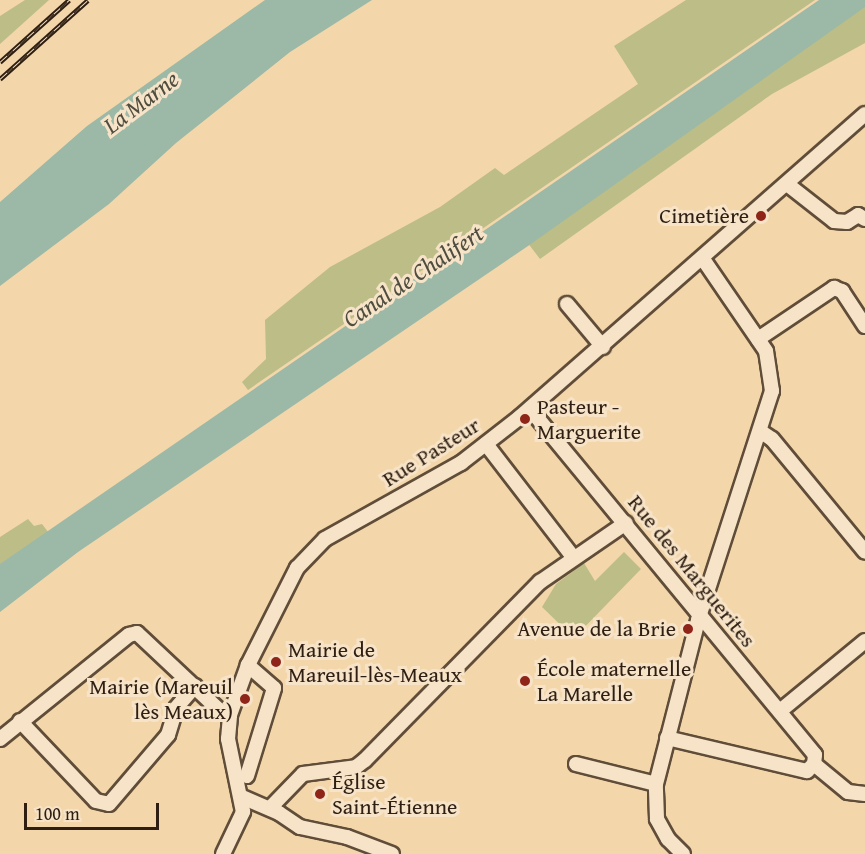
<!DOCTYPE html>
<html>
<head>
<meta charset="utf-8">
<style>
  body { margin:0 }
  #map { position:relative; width:865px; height:854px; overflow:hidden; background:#f3d6aa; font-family:"Gentium Book Plus",serif }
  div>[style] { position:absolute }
  .green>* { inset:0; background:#bdbd87 }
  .water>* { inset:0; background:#9bb9a6 }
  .roads { filter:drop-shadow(2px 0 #604d39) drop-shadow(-2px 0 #604d39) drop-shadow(0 2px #604d39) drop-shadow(0 -2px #604d39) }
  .minor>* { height:14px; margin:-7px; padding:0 7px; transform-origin:7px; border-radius:7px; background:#f7e4c8 }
  .rail>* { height:5px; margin-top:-2.5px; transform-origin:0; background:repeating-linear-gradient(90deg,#f7e4c8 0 9px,#2f1f13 0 18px); box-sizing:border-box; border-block:2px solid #2f1f13 }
  .dots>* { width:16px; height:16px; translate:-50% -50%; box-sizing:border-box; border:3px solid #f7e4c8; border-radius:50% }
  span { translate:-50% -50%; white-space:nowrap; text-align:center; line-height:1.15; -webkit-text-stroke:6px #f7e4c8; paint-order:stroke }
  .poi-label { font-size:22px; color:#2f1f13 }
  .right { translate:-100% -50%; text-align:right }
  .left { translate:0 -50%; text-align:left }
  .street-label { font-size:22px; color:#2f1f13 }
  .water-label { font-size:24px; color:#4f4d3f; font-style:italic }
  .scale { position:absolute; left:24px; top:803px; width:135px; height:27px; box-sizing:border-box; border:3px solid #2f1f13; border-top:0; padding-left:8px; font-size:18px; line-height:21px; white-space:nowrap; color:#2f1f13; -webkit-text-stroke:4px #f7e4c8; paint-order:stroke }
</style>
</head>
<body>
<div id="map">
  <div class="green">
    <i style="clip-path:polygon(25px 0,49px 0,0 44px,0 16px)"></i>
    <i style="clip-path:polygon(686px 0,815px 0,248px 390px,242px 382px,266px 359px,265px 320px,330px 267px,440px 207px,495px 168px,504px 175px,638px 84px,614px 46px)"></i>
    <i style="clip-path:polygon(865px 3px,865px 43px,772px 94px,540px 259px,527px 242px)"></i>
    <i style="clip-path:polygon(28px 519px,34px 526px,42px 524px,52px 537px,0 570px,0 537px)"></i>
    <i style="clip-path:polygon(624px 552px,641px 569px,574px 638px,542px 607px,556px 584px,584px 563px,595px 581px)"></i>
  </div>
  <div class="water">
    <i style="clip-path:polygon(265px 0,372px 0,290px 52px,176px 143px,109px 204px,0 286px,0 202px,87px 126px)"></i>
    <i style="clip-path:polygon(819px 0,865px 0,865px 7px,528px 246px,78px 552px,0 612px,0 564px)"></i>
  </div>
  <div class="roads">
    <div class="minor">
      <i style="left:787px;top:184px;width:60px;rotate:38.2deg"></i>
      <i style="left:834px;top:221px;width:13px;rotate:4deg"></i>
      <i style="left:847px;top:222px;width:13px;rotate:-32deg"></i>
      <i style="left:858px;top:215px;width:8px;rotate:30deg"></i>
      <i style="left:567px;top:304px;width:56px;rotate:50.1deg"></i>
      <i style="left:758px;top:339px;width:92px;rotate:-33.9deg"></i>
      <i style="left:834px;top:288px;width:9px;rotate:21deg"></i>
      <i style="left:842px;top:291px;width:42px;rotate:56.7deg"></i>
      <i style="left:530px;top:409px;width:448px;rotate:50.5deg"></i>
      <i style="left:815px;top:755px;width:9px;rotate:96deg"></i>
      <i style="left:760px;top:431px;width:14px;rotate:34deg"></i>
      <i style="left:772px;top:439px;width:146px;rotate:50.5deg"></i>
      <i style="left:486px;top:444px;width:143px;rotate:52.4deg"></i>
      <i style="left:780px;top:711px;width:110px;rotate:-39.5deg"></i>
      <i style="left:20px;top:721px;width:110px;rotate:46.5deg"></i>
      <i style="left:96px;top:801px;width:13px;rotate:13deg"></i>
      <i style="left:109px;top:804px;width:91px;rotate:-49.5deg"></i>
      <i style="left:168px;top:735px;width:28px;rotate:-73deg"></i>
      <i style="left:176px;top:708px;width:29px;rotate:-49deg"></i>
      <i style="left:667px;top:738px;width:144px;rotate:13.3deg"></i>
      <i style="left:807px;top:771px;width:10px;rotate:-45deg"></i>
      <i style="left:0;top:739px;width:166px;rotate:-38.9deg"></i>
      <i style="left:129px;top:635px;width:8px;rotate:-14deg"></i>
      <i style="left:137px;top:633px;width:112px;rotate:43.2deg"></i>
      <i style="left:219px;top:710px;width:12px;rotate:24deg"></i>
      <i style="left:576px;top:764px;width:82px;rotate:14deg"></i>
      <i style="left:814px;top:764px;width:44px;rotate:39.5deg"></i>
      <i style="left:848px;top:792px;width:17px;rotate:7deg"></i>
      <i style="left:247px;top:776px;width:92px;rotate:-72.9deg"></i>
      <i style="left:274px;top:688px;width:35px;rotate:-139deg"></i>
      <i style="left:242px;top:797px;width:40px;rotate:23.4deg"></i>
      <i style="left:279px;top:813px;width:25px;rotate:34deg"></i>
      <i style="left:300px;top:827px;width:48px;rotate:12deg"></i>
      <i style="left:347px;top:837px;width:48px;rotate:20.7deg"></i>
      <i style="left:270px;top:808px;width:47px;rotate:-45.9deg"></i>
      <i style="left:303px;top:774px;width:53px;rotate:-7.5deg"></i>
      <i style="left:356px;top:767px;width:11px;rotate:-38deg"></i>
      <i style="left:365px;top:760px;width:250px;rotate:-45.5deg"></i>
      <i style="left:540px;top:582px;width:104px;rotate:-34.5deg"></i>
      <i style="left:223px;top:854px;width:47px;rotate:-64.5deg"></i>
      <i style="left:243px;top:812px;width:75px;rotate:-101.6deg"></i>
      <i style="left:228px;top:739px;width:24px;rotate:-85deg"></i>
      <i style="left:230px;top:715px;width:53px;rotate:-70.2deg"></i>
      <i style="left:248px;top:665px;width:109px;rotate:-63.2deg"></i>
      <i style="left:297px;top:568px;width:40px;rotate:-46deg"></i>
      <i style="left:325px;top:539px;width:156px;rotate:-29.2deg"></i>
      <i style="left:461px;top:463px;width:75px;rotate:-37.9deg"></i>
      <i style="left:520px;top:417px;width:459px;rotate:-41.3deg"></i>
      <i style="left:683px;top:854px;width:21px;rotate:-135deg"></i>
      <i style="left:668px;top:839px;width:23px;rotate:-119deg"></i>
      <i style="left:657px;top:819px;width:35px;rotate:-92deg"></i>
      <i style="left:656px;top:784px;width:169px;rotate:-75.6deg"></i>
      <i style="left:698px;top:620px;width:241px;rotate:-72.1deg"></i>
      <i style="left:772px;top:391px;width:40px;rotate:-98.5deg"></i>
      <i style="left:766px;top:351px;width:112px;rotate:-124.4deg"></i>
    </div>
  </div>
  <div class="rail">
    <i style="left:0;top:62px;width:93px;rotate:-41.9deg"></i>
    <i style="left:0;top:79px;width:118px;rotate:-41.9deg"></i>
  </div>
  <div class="dots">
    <i style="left:761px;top:216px;background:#8f2418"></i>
    <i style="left:525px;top:419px;background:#8f2418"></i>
    <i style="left:688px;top:629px;background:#8f2418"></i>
    <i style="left:276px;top:662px;background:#8f2418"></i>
    <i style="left:525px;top:681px;background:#8f2418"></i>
    <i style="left:245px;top:699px;background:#8f2418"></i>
    <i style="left:320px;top:794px;background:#8f2418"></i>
  </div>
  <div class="poi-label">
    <span class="right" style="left:749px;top:216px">Cimetière</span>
    <span class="left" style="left:537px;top:419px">Pasteur -<br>Marguerite</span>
    <span class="right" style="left:676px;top:629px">Avenue de la Brie</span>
    <span class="left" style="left:288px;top:662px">Mairie de<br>Mareuil-lès-Meaux</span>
    <span class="left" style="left:537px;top:681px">École maternelle<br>La Marelle</span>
    <span class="right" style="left:233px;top:699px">Mairie (Mareuil<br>lès Meaux)</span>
    <span class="left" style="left:332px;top:794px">Église<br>Saint-Étienne</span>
  </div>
  <div class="street-label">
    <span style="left:431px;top:452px;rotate:-32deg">Rue Pasteur</span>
    <span style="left:692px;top:571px;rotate:51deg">Rue des Marguerites</span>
  </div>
  <div class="water-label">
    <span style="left:141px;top:102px;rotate:-37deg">La Marne</span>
    <span style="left:413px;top:276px;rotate:-34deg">Canal de Chalifert</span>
  </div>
  <div class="scale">100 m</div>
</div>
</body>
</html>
